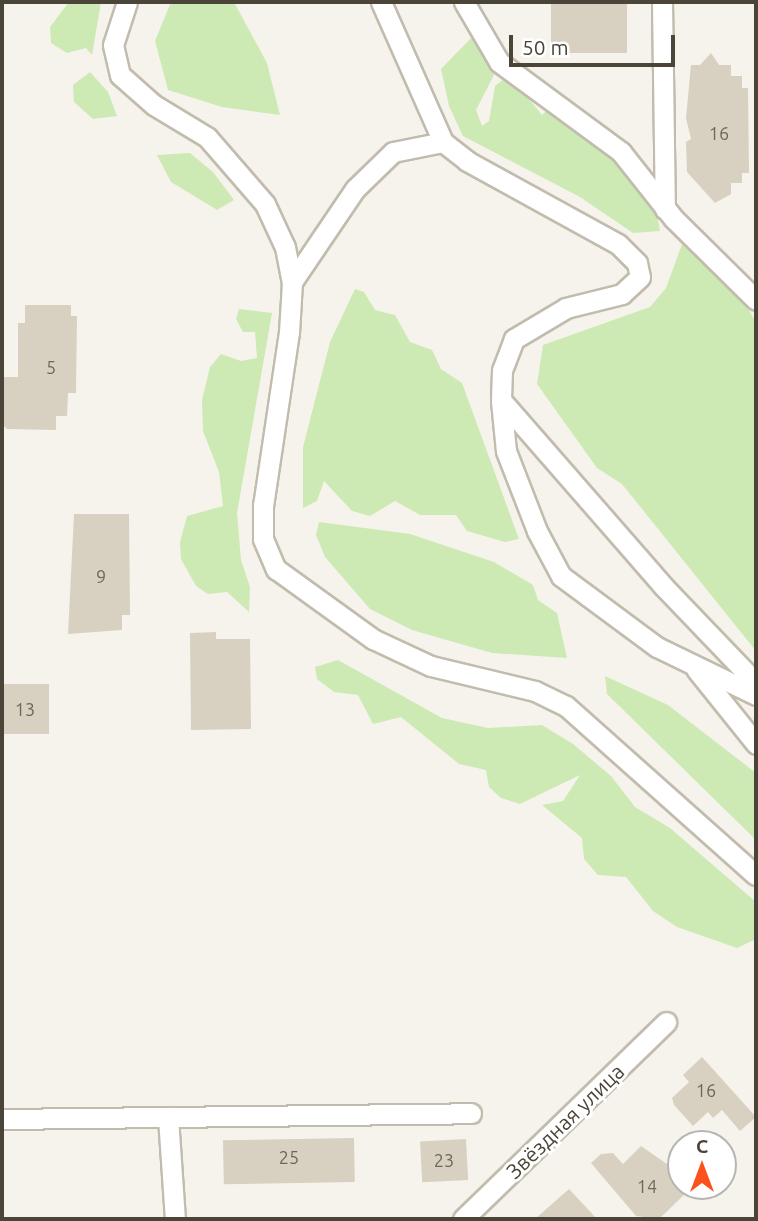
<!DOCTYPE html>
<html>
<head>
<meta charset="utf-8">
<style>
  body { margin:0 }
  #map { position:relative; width:758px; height:1221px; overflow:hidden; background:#f6f3ec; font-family:Ubuntu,sans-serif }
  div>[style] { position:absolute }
  .green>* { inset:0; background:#cdeab5 }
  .building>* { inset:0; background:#d8d1c1; transform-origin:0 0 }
  .roads { filter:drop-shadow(2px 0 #c2bcae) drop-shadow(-2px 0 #c2bcae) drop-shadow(0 2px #c2bcae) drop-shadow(0 -2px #c2bcae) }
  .minor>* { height:19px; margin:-9.5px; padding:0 9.5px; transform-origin:9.5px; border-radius:9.5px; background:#fff }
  span { translate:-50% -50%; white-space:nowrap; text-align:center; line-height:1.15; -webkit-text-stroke:6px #fff; paint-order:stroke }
  .number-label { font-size:18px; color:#6e685b }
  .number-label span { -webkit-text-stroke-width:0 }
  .street-label { font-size:21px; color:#4b4539 }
  .frame { position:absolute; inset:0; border:4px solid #4b4539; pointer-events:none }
  .north { position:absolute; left:667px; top:1130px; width:70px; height:70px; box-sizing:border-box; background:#fff; border:2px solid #b7b5b0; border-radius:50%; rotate:0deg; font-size:19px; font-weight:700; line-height:28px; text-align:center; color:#4b4539 }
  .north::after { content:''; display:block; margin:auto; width:24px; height:32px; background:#fb511d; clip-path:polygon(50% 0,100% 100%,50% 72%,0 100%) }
  .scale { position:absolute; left:509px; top:35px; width:166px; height:32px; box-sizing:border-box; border:4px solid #4b4539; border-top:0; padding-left:9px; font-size:21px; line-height:24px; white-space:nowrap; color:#4b4539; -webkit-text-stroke:5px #fff; paint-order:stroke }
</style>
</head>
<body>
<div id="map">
  <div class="green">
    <i style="clip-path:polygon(69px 2px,101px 2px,92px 55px,86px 48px,67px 53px,51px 43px,50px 27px)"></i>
    <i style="clip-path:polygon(171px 2px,234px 2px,267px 63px,280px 115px,222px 107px,168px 90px,155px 41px)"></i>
    <i style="clip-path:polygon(473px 36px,495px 73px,476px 110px,482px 126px,489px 121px,495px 86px,504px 79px,517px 84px,542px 115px,553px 105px,578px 117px,579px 136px,601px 143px,653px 191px,660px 231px,633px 233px,580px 197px,463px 136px,449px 106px,441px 69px)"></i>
    <i style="clip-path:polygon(90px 72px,108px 92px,117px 116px,93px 119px,74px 102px,73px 85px)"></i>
    <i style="clip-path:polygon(190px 153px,213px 172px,234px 200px,217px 210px,171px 182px,157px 155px)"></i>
    <i style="clip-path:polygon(685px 236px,736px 289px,756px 322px,756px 651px,622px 484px,597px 468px,537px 384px,543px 345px,650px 307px,666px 288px)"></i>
    <i style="clip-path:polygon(355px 289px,364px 292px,375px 310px,395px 315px,410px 342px,432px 350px,441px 369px,462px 383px,519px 539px,505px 542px,467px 531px,456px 515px,420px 515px,395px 501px,370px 516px,352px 511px,324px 481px,317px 501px,303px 508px,303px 447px,330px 342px)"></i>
    <i style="clip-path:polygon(239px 309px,272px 313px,237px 513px,241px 560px,250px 587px,249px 612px,227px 592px,208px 594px,196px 586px,181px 559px,180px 542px,187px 516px,223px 506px,219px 472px,203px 431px,202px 400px,210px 367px,221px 354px,241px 361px,257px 358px,255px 332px,243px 332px,236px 319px)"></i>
    <i style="clip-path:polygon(319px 522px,410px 534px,494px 562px,533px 585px,538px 600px,557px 613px,567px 658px,492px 653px,412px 630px,370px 609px,325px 557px,316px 535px)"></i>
    <i style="clip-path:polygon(338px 660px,442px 718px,488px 728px,542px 725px,573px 744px,611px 776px,635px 807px,670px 828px,756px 902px,756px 945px,754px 940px,737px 948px,677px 927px,653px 911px,626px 877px,598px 875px,584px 859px,582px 838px,542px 805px,563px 801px,580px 775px,520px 804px,501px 798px,489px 787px,486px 770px,459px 764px,401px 717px,373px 724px,358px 695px,334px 692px,317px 679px,315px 667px)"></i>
    <i style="clip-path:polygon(605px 676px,668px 705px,756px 773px,756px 840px,607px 694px)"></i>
  </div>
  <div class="building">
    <i style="left:551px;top:2px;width:76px;height:51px"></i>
    <i style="clip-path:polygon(711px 53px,719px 65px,731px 65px,731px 76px,742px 76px,742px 88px,748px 88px,749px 173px,742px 173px,742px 183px,731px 183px,731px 194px,715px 203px,687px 172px,686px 142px,691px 139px,686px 118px,691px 65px,700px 65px)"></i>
    <i style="clip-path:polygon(25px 305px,71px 305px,71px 316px,77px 316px,76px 393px,68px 393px,67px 416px,56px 416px,56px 430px,7px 429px,2px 424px,2px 377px,18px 377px,18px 323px,25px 323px)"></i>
    <i style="clip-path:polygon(74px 514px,129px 514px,130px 615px,122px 615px,122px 630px,68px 634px)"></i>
    <i style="clip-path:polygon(216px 632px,216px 639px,250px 639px,251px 729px,191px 730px,190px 633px)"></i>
    <i style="left:2px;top:684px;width:47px;height:50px"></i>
    <i style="clip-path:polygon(702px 1057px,756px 1117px,740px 1131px,722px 1110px,713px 1118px,708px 1112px,693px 1126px,674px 1105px,672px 1098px,689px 1082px,683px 1075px)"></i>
    <i style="left:354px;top:1138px;width:44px;height:131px;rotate:89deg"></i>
    <i style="left:466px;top:1139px;width:41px;height:46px;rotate:87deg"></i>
    <i style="clip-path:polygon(641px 1146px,677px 1171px,678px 1184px,686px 1193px,659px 1219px,636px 1216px,591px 1163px,601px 1154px,613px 1153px,623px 1164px)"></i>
    <i style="clip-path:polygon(569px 1189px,597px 1219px,535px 1219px)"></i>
  </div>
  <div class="roads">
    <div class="minor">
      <i style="left:127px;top:2px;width:45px;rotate:108deg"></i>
      <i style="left:113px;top:45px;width:31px;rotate:77deg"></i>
      <i style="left:120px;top:75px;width:45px;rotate:41.4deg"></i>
      <i style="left:154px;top:105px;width:62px;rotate:31.1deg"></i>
      <i style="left:207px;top:137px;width:89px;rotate:49.1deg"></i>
      <i style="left:265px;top:204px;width:47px;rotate:65.1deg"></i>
      <i style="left:285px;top:247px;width:36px;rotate:79deg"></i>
      <i style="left:292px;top:282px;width:50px;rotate:93.4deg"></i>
      <i style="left:289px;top:332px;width:175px;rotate:98.5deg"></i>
      <i style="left:263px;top:505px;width:34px;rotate:90deg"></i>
      <i style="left:263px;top:539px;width:33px;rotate:67deg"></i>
      <i style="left:276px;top:569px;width:120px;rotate:35.8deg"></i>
      <i style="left:373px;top:639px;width:64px;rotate:25deg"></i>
      <i style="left:431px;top:666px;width:107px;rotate:13.5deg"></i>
      <i style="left:535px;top:691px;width:34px;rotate:26deg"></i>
      <i style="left:566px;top:706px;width:254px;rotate:41.7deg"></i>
      <i style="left:381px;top:2px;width:153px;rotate:66.1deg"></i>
      <i style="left:443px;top:142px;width:31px;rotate:38deg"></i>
      <i style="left:467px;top:161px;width:172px;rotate:28.8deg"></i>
      <i style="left:618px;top:244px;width:27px;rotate:45deg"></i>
      <i style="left:637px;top:263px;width:14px;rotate:78deg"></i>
      <i style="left:640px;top:277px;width:25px;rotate:137deg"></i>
      <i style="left:622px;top:294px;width:58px;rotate:166deg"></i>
      <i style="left:566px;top:308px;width:61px;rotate:149.2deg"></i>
      <i style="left:514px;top:339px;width:33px;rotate:111deg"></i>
      <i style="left:502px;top:370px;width:30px;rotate:92deg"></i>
      <i style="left:501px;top:400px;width:248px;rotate:48.9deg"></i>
      <i style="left:664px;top:587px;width:133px;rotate:46.2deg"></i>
      <i style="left:464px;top:2px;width:69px;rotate:59.7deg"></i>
      <i style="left:499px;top:62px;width:152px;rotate:36.4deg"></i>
      <i style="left:621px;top:152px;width:85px;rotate:51.7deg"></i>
      <i style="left:674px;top:219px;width:115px;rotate:44.6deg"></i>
      <i style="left:662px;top:2px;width:207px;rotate:89.2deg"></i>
      <i style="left:292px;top:282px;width:112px;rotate:-55.9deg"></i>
      <i style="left:355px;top:189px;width:53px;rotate:-44.2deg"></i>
      <i style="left:393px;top:152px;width:51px;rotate:-11.3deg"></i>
      <i style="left:501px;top:401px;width:50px;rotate:84.3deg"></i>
      <i style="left:506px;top:451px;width:86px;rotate:68.8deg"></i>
      <i style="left:537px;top:531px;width:51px;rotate:61.9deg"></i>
      <i style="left:561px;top:576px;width:119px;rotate:36.5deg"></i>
      <i style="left:657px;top:647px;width:110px;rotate:25.9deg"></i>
      <i style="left:696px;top:669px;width:96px;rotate:51.3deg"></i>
      <i style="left:168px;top:1117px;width:102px;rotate:86.1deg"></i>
      <i style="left:2px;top:1119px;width:469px;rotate:-0.7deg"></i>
      <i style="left:463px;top:1219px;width:283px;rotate:-44.1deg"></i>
    </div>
  </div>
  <div class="number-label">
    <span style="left:719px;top:133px">16</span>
    <span style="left:51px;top:367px">5</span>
    <span style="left:101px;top:576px">9</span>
    <span style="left:25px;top:709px">13</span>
    <span style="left:706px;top:1090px">16</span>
    <span style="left:289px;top:1157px">25</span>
    <span style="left:444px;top:1160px">23</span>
    <span style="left:647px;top:1186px">14</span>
  </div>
  <div class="street-label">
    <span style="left:565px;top:1121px;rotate:-44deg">Звёздная улица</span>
  </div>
  <div class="frame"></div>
  <div class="north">С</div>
  <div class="scale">50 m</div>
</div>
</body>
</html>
